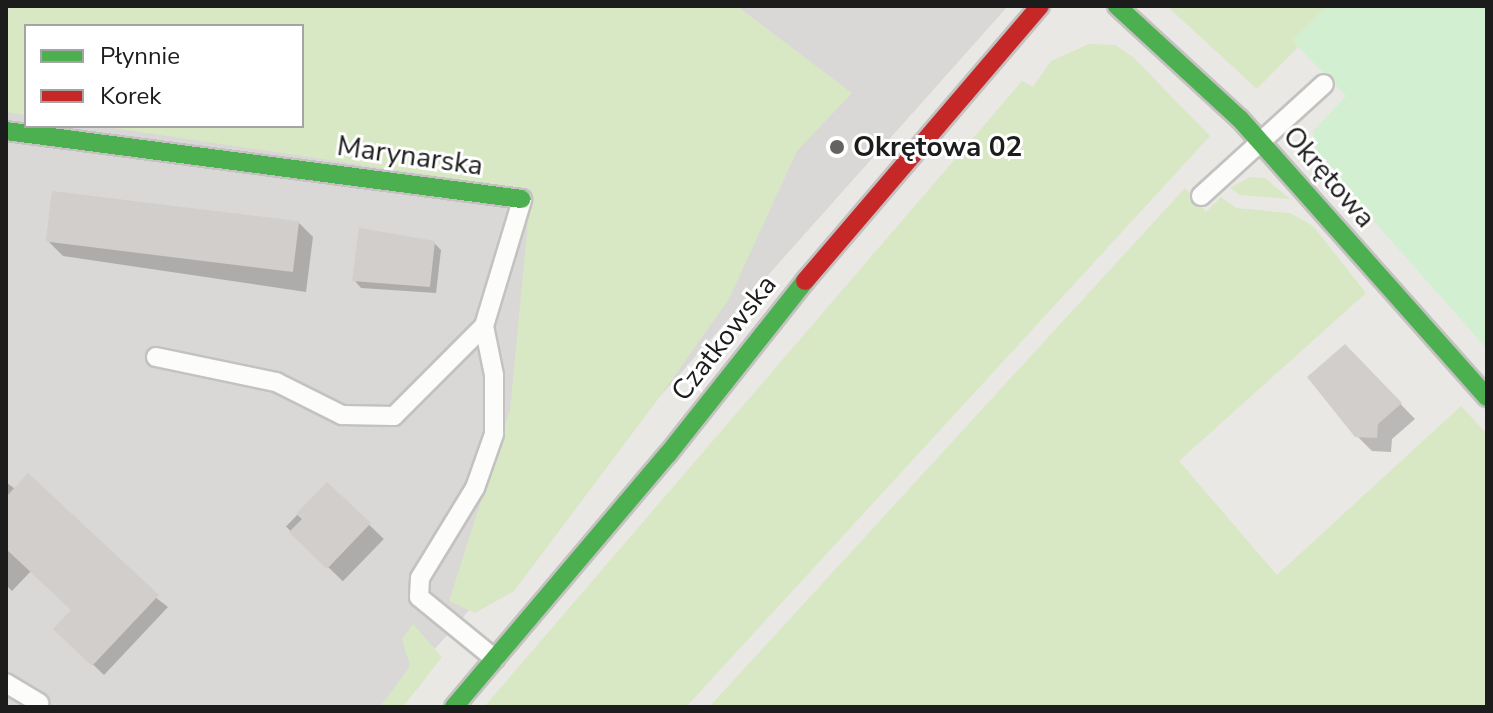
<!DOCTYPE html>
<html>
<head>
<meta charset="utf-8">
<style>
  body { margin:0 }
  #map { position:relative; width:1493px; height:713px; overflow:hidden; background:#eae8e5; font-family:"Nunito Sans",sans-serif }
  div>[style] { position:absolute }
  .residential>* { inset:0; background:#d9d8d6 }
  .grass>* { inset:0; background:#d8e7c4 }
  .park>* { inset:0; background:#d2f0d1 }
  .shadow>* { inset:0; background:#0003; transform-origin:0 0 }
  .building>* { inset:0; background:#d1cecc; transform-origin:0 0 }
  .roads { filter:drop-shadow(2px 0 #c3c2c1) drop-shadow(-2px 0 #c3c2c1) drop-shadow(0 2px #c3c2c1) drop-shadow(0 -2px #c3c2c1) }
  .lane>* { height:18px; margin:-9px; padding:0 9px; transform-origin:9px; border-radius:9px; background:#fcfcfb }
  .fast>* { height:18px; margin:-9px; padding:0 9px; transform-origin:9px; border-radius:9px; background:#4caf50 }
  .jam>* { height:18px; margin:-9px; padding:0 9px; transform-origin:9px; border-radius:9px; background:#c62828 }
  .dots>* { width:22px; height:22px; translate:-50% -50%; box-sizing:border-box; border:4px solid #fff; border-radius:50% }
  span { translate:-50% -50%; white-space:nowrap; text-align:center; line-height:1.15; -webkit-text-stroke:6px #fff; paint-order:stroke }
  .poi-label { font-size:28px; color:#1c1c1c; font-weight:700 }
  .left { translate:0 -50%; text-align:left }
  .street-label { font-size:28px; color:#1c1c1c }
  .frame { position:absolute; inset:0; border:8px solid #1c1c1c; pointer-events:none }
  .legend { position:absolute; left:24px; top:24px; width:280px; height:104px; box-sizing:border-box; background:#fff; border:2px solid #a4a4a4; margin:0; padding:10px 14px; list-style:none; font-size:24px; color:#1c1c1c }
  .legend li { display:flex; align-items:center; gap:16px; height:40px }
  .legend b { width:40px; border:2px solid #a4a4a4 }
</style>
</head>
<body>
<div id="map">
  <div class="residential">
    <i style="clip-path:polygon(evenodd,6px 6px,1008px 6px,383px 707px,6px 707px,6px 6px,26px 26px,302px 26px,302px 126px,26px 126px,26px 26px)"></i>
  </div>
  <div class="grass">
    <i style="clip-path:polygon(6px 6px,737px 6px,852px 93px,797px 151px,729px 299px,661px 395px,514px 591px,475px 613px,449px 601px,510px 410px,531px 190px,100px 126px,302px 126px,302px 26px,26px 26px,26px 115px,6px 112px)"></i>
    <i style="clip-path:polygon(1167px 6px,1338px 6px,1257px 89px)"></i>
    <i style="clip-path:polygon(1089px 44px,1115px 45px,1133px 57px,1210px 136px,686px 707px,484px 707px,1022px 81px,1033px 87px,1051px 61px)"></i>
    <i style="clip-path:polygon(1250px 177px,1265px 178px,1290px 199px,1240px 195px,1230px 188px)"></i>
    <i style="clip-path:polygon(1185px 188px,1206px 212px,1221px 197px,1236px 208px,1290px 213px,1313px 226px,1366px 293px,1179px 461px,1277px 575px,1461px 406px,1487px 434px,1487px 707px,709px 707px)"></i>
    <i style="clip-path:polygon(413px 624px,442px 657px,403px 707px,380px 707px,410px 666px,402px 639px)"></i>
  </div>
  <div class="park">
    <i style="clip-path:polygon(1327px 6px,1487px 6px,1487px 349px,1317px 157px,1313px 131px,1346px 96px,1292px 41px)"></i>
  </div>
  <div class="shadow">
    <i style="clip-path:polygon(298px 222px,313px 237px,306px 292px,63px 256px,48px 241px)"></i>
    <i style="clip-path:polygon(434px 243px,441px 250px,436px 293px,361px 288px,354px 280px)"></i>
    <i style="clip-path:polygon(1345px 347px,1415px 419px,1392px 439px,1391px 452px,1372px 451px,1357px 436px)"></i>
    <i style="clip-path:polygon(6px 482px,168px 607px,104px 675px,56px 629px,73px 611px,31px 571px,12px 591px,6px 585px)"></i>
    <i style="left:327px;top:484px;width:79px;height:59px;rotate:44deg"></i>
  </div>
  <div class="building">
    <i style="left:52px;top:191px;width:249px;height:51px;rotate:7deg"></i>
    <i style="clip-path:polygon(359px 228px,435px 241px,430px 287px,352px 281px)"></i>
    <i style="clip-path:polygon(1345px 344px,1402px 403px,1378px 424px,1377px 438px,1355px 437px,1307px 377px)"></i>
    <i style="clip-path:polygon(28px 473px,159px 595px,92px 666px,53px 629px,71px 610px,6px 549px,6px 497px)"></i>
    <i style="clip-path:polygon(327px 482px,371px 523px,327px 569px,289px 532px,302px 519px,296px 514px)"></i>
  </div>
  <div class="roads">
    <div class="lane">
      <i style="left:1201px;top:196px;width:166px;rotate:-42.3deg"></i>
      <i style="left:156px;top:357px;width:123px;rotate:11.8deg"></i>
      <i style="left:276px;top:382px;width:74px;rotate:26.6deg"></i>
      <i style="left:342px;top:415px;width:52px;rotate:1.1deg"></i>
      <i style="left:394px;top:416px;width:127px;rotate:-45deg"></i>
      <i style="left:495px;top:659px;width:98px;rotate:-140.8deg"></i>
      <i style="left:419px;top:597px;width:19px;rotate:-87deg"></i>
      <i style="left:420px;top:578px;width:105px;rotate:-58.6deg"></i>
      <i style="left:475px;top:488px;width:57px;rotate:-70.6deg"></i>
      <i style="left:494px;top:434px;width:59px;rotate:-90deg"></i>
      <i style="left:494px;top:375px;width:50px;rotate:-101.5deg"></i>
      <i style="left:484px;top:326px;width:132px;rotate:-73.2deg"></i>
      <i style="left:6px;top:683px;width:39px;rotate:31deg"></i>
    </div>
    <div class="fast">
      <i style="left:1117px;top:6px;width:167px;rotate:42.6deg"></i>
      <i style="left:1240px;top:119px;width:372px;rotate:48.4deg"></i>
      <i style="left:6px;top:131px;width:520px;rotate:7.51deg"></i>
      <i style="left:454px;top:707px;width:331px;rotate:-49.8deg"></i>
      <i style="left:668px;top:454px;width:221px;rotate:-51.6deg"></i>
    </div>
    <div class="jam">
      <i style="left:805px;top:281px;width:362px;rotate:-49.5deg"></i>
    </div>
  </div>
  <div class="dots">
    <i style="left:837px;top:147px;background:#646362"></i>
  </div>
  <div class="poi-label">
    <span class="left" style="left:853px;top:147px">Okrętowa 02</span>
  </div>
  <div class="street-label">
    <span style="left:410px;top:156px;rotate:8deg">Marynarska</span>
    <span style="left:1329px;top:177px;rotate:49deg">Okrętowa</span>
    <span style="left:724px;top:338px;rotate:-52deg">Czatkowska</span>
  </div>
  <div class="frame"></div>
  <ul class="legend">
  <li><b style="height:10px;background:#4caf50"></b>Płynnie</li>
  <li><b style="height:10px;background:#c62828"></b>Korek</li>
  </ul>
</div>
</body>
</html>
